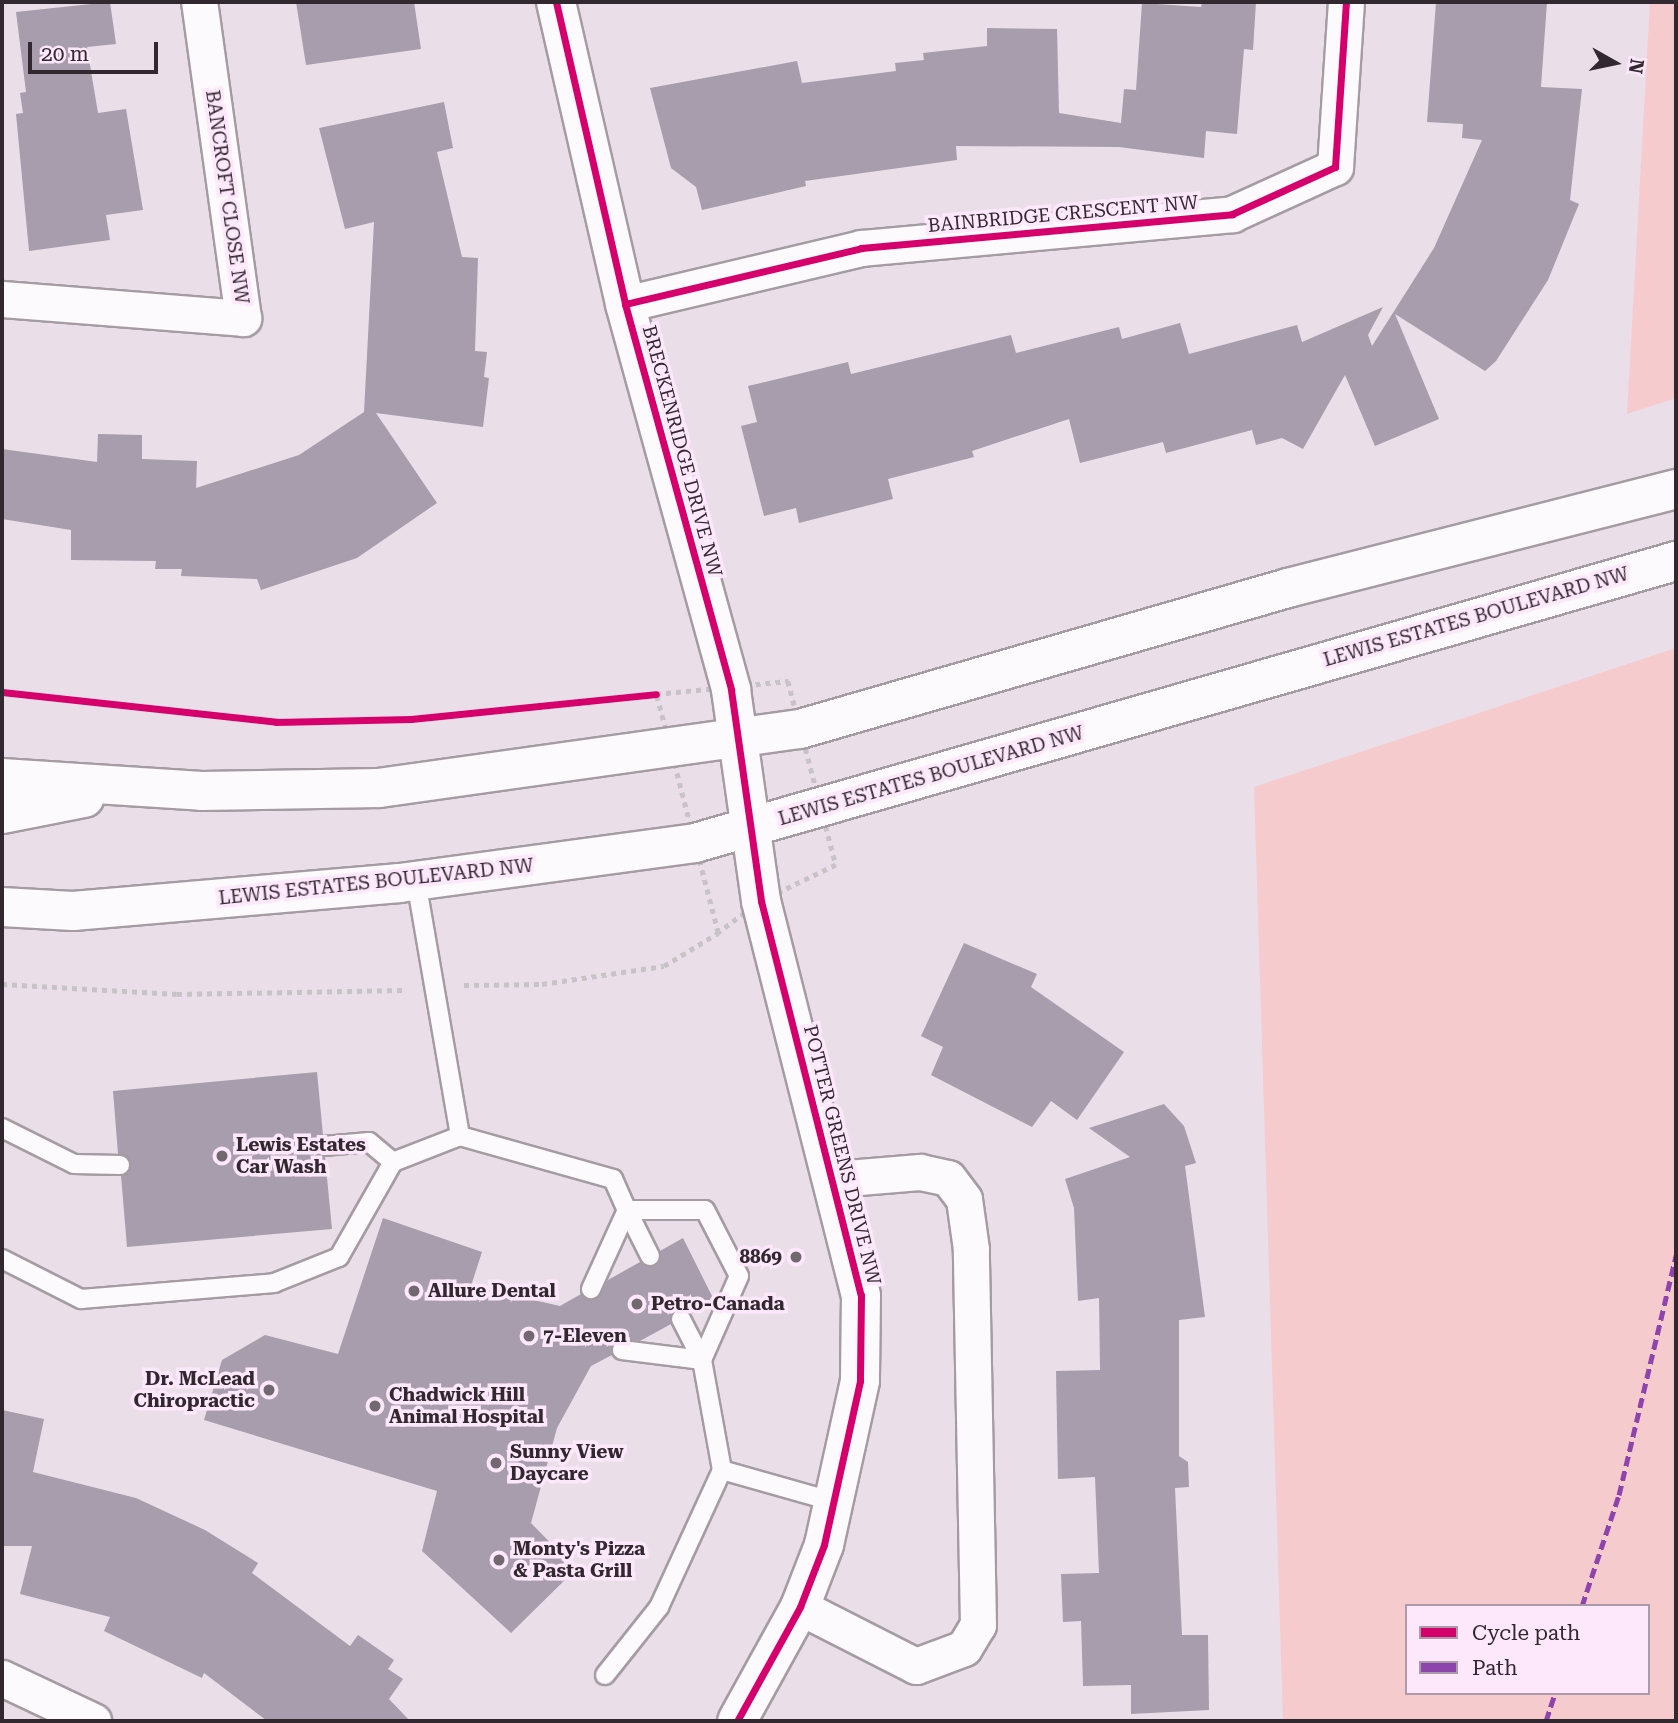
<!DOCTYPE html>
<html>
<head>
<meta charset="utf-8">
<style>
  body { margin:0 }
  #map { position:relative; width:1678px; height:1723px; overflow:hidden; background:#eadee8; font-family:"Roboto Serif",serif }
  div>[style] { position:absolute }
  .green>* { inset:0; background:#f5cbce }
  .building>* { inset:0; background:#a79dac }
  .path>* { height:4.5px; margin-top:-2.25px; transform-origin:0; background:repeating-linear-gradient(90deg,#c7c3c6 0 5px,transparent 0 10px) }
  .roads { filter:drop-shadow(2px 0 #a59ba3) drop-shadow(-2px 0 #a59ba3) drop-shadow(0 2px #a59ba3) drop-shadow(0 -2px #a59ba3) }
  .service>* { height:18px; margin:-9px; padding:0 9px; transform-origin:9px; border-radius:9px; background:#fcfafc }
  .minor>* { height:35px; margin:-17.5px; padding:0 17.5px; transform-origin:17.5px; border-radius:17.5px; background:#fcfafc }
  .tertiary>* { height:38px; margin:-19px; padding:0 19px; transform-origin:19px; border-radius:19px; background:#fcfafc }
  .secondary>* { height:38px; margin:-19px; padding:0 19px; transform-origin:19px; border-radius:19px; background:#fcfafc }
  .quiet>* { height:5px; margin-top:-2.5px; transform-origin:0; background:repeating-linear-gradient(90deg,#8e44ad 0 10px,transparent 0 15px) }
  .cycleway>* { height:7px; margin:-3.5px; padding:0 3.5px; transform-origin:3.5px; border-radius:3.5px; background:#d6006c }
  .dots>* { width:19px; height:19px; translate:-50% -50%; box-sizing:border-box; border:4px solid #fde7fa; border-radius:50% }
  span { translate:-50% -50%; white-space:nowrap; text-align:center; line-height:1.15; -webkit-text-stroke:7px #fde7fa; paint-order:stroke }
  .street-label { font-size:19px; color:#312830 }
  .poi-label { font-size:19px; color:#312830; font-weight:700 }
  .left { translate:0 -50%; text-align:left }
  .right { translate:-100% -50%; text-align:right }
  .frame { position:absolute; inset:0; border:4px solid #312830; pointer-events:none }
  .legend { position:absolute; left:1405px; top:1604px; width:245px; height:91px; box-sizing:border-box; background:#fde7fa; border:2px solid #ab9ba9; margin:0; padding:9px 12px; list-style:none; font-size:21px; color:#312830 }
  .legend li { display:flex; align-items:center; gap:14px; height:35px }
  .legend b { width:35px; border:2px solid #ab9ba9 }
  .north { position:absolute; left:1580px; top:28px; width:70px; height:70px; -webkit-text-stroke:5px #fde7fa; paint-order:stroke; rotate:99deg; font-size:19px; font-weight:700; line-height:28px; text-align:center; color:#312830 }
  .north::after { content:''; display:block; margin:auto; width:24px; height:32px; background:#312830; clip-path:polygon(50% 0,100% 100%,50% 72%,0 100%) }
  .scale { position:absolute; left:28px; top:42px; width:130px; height:32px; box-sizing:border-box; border:4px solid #312830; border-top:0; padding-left:9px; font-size:21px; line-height:24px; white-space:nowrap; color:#312830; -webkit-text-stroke:5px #fde7fa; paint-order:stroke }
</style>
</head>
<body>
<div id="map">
  <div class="green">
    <i style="clip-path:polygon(1650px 2px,1676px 2px,1676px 398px,1627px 414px)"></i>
    <i style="clip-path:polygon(evenodd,1676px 648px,1676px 1721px,1283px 1721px,1254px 787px,1676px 648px,1407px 1606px,1648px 1606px,1648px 1693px,1407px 1693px,1407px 1606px)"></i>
  </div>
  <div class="building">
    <i style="clip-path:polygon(110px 2px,116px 44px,87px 47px,98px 113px,126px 109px,143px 210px,106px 215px,110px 240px,29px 251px,16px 114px,23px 113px,20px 93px,26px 92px,16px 12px)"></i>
    <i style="clip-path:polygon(296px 2px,414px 2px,421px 49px,306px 65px)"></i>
    <i style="clip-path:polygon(1202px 2px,1256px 2px,1253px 50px,1244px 49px,1237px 134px,1206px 131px,1204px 158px,1119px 147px,956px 146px,957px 160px,805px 181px,806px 186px,702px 210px,696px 187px,671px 168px,650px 88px,797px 61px,802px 83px,896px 71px,895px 63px,924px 60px,923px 53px,987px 46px,987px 28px,1057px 29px,1059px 113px,1121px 123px,1124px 89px,1136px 90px,1142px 3px,1201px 7px)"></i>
    <i style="clip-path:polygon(1436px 2px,1547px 2px,1541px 87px,1582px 89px,1570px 200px,1579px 204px,1548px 280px,1496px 361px,1485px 371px,1395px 314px,1439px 419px,1375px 446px,1345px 375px,1303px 449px,1282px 438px,1256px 445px,1252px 430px,1166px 453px,1163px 442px,1080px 463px,1069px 419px,972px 451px,974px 457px,888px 479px,893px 499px,799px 523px,796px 508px,764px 516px,741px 426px,757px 422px,748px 386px,848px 362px,851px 374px,1011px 335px,1016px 353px,1119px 327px,1122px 339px,1180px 323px,1189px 354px,1297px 325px,1302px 342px,1383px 307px,1368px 335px,1372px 346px,1434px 248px,1482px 140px,1462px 138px,1463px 124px,1427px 122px)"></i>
    <i style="clip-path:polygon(444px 102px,453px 148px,437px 152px,462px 257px,478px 258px,475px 351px,487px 352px,484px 377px,489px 378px,483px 427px,376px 413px,437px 503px,357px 558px,261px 590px,257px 579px,181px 576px,182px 569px,155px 569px,156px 561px,71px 560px,71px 530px,2px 519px,2px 449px,97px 462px,98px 434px,142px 435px,142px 459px,197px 461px,196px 488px,299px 455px,364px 412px,374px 222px,345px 229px,319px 128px)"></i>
    <i style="clip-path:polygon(964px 943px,1037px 974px,1031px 987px,1124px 1052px,1077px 1120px,1051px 1101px,1032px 1127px,931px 1075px,943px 1047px,921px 1036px)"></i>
    <i style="clip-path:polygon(317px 1072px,323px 1135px,313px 1148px,325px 1157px,332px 1229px,127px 1247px,121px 1176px,131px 1165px,118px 1154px,113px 1091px)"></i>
    <i style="clip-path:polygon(1164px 1104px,1184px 1126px,1196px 1163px,1185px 1166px,1205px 1317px,1179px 1320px,1179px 1456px,1188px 1462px,1189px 1487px,1175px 1488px,1182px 1635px,1208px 1635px,1209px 1710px,1131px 1714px,1131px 1685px,1083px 1686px,1081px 1621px,1063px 1622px,1061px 1574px,1099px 1573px,1095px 1477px,1058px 1479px,1056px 1371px,1100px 1370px,1099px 1298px,1078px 1301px,1074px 1208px,1065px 1179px,1130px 1157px,1089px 1128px)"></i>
    <i style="clip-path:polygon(383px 1218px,482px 1252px,471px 1286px,560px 1306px,581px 1294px,597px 1299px,608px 1280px,640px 1262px,656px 1266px,660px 1251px,683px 1238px,715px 1302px,691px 1314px,675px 1309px,671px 1324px,640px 1341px,617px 1340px,612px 1355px,591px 1366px,557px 1428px,531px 1523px,576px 1569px,511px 1633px,422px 1551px,437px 1491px,204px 1420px,222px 1360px,265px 1335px,338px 1354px)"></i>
    <i style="clip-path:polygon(2px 1410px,44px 1419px,33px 1472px,136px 1498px,205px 1530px,258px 1563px,252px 1573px,350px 1646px,358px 1635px,394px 1660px,388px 1669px,403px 1679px,389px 1699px,410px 1721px,267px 1721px,204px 1673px,202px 1678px,104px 1631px,110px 1617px,20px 1594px,32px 1546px,2px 1546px)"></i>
  </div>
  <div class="path">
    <i style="left:788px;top:681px;width:190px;rotate:75.4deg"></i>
    <i style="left:836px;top:865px;width:83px;rotate:154.4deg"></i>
    <i style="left:761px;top:901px;width:54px;rotate:143.3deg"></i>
    <i style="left:718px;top:933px;width:247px;rotate:-104.5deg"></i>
    <i style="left:656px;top:694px;width:133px;rotate:-5.6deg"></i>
    <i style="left:2px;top:984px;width:175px;rotate:3.3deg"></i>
    <i style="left:177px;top:994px;width:226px;rotate:-1deg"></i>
    <i style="left:464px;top:985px;width:78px;rotate:-0.7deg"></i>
    <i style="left:542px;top:984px;width:123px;rotate:-8.4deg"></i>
    <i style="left:664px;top:966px;width:63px;rotate:-31.4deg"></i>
  </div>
  <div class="roads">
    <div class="service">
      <i style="left:416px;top:881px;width:259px;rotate:80.2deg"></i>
      <i style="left:460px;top:1136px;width:159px;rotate:15.7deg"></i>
      <i style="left:613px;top:1179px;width:34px;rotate:66deg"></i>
      <i style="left:627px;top:1210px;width:87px;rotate:114.5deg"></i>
      <i style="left:2px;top:1128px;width:80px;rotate:26.6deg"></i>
      <i style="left:74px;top:1164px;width:46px;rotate:1.2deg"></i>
      <i style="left:324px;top:1146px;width:45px;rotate:-5.1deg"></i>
      <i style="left:369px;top:1142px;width:31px;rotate:40deg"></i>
      <i style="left:650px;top:1256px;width:51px;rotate:-116.6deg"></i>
      <i style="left:627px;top:1210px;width:78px"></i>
      <i style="left:705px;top:1210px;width:74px;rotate:62.7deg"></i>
      <i style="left:739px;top:1276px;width:92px;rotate:113.8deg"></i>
      <i style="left:2px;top:1259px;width:89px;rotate:26.9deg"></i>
      <i style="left:81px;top:1299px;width:194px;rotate:-4.7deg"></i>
      <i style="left:274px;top:1283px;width:70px;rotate:-21.8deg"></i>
      <i style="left:339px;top:1257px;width:109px;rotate:-60.4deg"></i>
      <i style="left:393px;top:1162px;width:72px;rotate:-21.2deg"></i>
      <i style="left:681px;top:1319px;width:46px;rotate:62.9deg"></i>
      <i style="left:622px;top:1350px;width:81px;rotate:7.1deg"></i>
      <i style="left:702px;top:1360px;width:112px;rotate:79.7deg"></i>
      <i style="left:722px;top:1470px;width:117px;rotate:15.8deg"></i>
      <i style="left:605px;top:1675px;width:87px;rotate:-51.5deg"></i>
      <i style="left:659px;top:1607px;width:151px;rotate:-65.3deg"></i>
    </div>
    <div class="minor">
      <i style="left:2px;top:299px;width:242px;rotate:4.5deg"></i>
      <i style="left:243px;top:318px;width:319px;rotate:-97.9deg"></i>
      <i style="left:625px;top:304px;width:243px;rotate:-13.3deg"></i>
      <i style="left:861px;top:248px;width:373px;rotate:-5.2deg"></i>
      <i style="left:1232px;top:214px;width:113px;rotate:-24.5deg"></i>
      <i style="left:1335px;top:167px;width:165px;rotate:-86.2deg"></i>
      <i style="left:800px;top:1607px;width:130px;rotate:27deg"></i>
      <i style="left:916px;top:1666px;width:51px;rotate:-20.6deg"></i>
      <i style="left:964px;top:1648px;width:27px;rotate:-59deg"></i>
      <i style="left:978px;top:1625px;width:376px;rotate:-91.1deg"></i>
      <i style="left:971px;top:1249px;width:50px;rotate:-98deg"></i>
      <i style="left:964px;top:1199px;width:26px;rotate:-127deg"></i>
      <i style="left:948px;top:1178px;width:29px;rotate:-168deg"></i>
      <i style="left:920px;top:1172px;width:86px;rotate:175.3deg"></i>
      <i style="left:2px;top:1678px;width:101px;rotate:25.3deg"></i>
    </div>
    <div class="tertiary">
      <i style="left:556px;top:2px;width:310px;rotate:77.1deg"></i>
      <i style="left:625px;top:304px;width:400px;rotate:74.6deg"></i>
      <i style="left:731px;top:690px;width:213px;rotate:81.9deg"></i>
      <i style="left:761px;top:901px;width:406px;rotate:75.8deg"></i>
      <i style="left:861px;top:1295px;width:86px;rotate:90.7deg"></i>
      <i style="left:860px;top:1381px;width:168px;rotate:102.4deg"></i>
      <i style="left:824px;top:1545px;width:66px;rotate:111.2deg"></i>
      <i style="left:800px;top:1607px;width:130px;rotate:118.9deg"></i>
    </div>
    <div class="secondary">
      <i style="left:2px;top:778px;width:200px;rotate:3.7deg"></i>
      <i style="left:202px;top:791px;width:177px;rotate:-1deg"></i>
      <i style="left:379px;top:788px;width:425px;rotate:-8deg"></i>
      <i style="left:800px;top:729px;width:508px;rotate:-16.12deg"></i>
      <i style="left:1288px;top:588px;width:400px;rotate:-14.3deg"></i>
      <i style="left:2px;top:814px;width:84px;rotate:-11deg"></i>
      <i style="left:2px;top:907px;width:71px;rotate:3.2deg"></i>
      <i style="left:73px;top:911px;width:328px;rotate:-4.9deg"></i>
      <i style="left:400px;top:883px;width:298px;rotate:-7.7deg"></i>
      <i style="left:695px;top:843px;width:1021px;rotate:-16.04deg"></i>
    </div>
  </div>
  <div class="quiet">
    <i style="left:1582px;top:1606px;width:117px;rotate:-71.6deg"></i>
    <i style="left:1619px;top:1495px;width:247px;rotate:-76.6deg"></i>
    <i style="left:1546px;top:1721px;width:29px;rotate:-72deg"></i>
  </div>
  <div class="cycleway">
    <i style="left:556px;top:2px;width:310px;rotate:77.1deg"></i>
    <i style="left:625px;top:304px;width:400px;rotate:74.6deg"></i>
    <i style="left:731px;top:690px;width:213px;rotate:81.9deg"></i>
    <i style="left:761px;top:901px;width:406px;rotate:75.8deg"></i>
    <i style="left:861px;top:1295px;width:86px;rotate:90.7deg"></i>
    <i style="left:860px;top:1381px;width:168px;rotate:102.4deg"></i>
    <i style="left:824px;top:1545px;width:66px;rotate:111.2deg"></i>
    <i style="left:800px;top:1607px;width:130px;rotate:118.9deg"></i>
    <i style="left:625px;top:304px;width:243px;rotate:-13.3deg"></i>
    <i style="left:861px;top:248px;width:373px;rotate:-5.2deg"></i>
    <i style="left:1232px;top:214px;width:113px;rotate:-24.5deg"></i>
    <i style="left:1335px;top:167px;width:165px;rotate:-86.2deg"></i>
    <i style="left:2px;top:692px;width:276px;rotate:6.2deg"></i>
    <i style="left:276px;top:722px;width:135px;rotate:-1.3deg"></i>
    <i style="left:411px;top:719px;width:246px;rotate:-5.8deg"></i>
  </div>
  <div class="dots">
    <i style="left:222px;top:1156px;background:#726870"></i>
    <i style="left:796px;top:1257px;background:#726870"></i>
    <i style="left:414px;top:1291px;background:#726870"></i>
    <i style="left:637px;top:1304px;background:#726870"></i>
    <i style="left:529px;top:1336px;background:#726870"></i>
    <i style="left:269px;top:1390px;background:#726870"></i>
    <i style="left:375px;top:1406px;background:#726870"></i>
    <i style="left:496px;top:1463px;background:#726870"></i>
    <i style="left:499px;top:1560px;background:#726870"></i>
  </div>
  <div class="street-label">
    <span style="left:227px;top:197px;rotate:82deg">BANCROFT CLOSE NW</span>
    <span style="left:1063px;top:214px;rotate:-5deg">BAINBRIDGE CRESCENT NW</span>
    <span style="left:682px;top:451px;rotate:75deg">BRECKENRIDGE DRIVE NW</span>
    <span style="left:1476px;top:617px;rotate:-16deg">LEWIS ESTATES BOULEVARD NW</span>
    <span style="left:931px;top:776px;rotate:-16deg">LEWIS ESTATES BOULEVARD NW</span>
    <span style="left:376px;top:882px;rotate:-6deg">LEWIS ESTATES BOULEVARD NW</span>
    <span style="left:842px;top:1155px;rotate:76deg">POTTER GREENS DRIVE NW</span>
  </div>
  <div class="poi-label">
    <span class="left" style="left:236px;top:1156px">Lewis Estates<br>Car Wash</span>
    <span class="right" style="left:782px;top:1257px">8869</span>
    <span class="left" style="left:428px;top:1291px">Allure Dental</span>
    <span class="left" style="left:651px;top:1304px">Petro-Canada</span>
    <span class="left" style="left:543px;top:1336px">7-Eleven</span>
    <span class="right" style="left:255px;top:1390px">Dr. McLead<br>Chiropractic</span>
    <span class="left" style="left:389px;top:1406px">Chadwick Hill<br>Animal Hospital</span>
    <span class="left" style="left:510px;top:1463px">Sunny View<br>Daycare</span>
    <span class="left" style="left:513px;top:1560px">Monty's Pizza<br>&amp; Pasta Grill</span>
  </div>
  <div class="frame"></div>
  <ul class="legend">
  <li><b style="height:9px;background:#d6006c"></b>Cycle path</li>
  <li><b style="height:9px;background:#8e44ad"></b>Path</li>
  </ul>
  <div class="north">N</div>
  <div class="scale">20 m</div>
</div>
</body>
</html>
